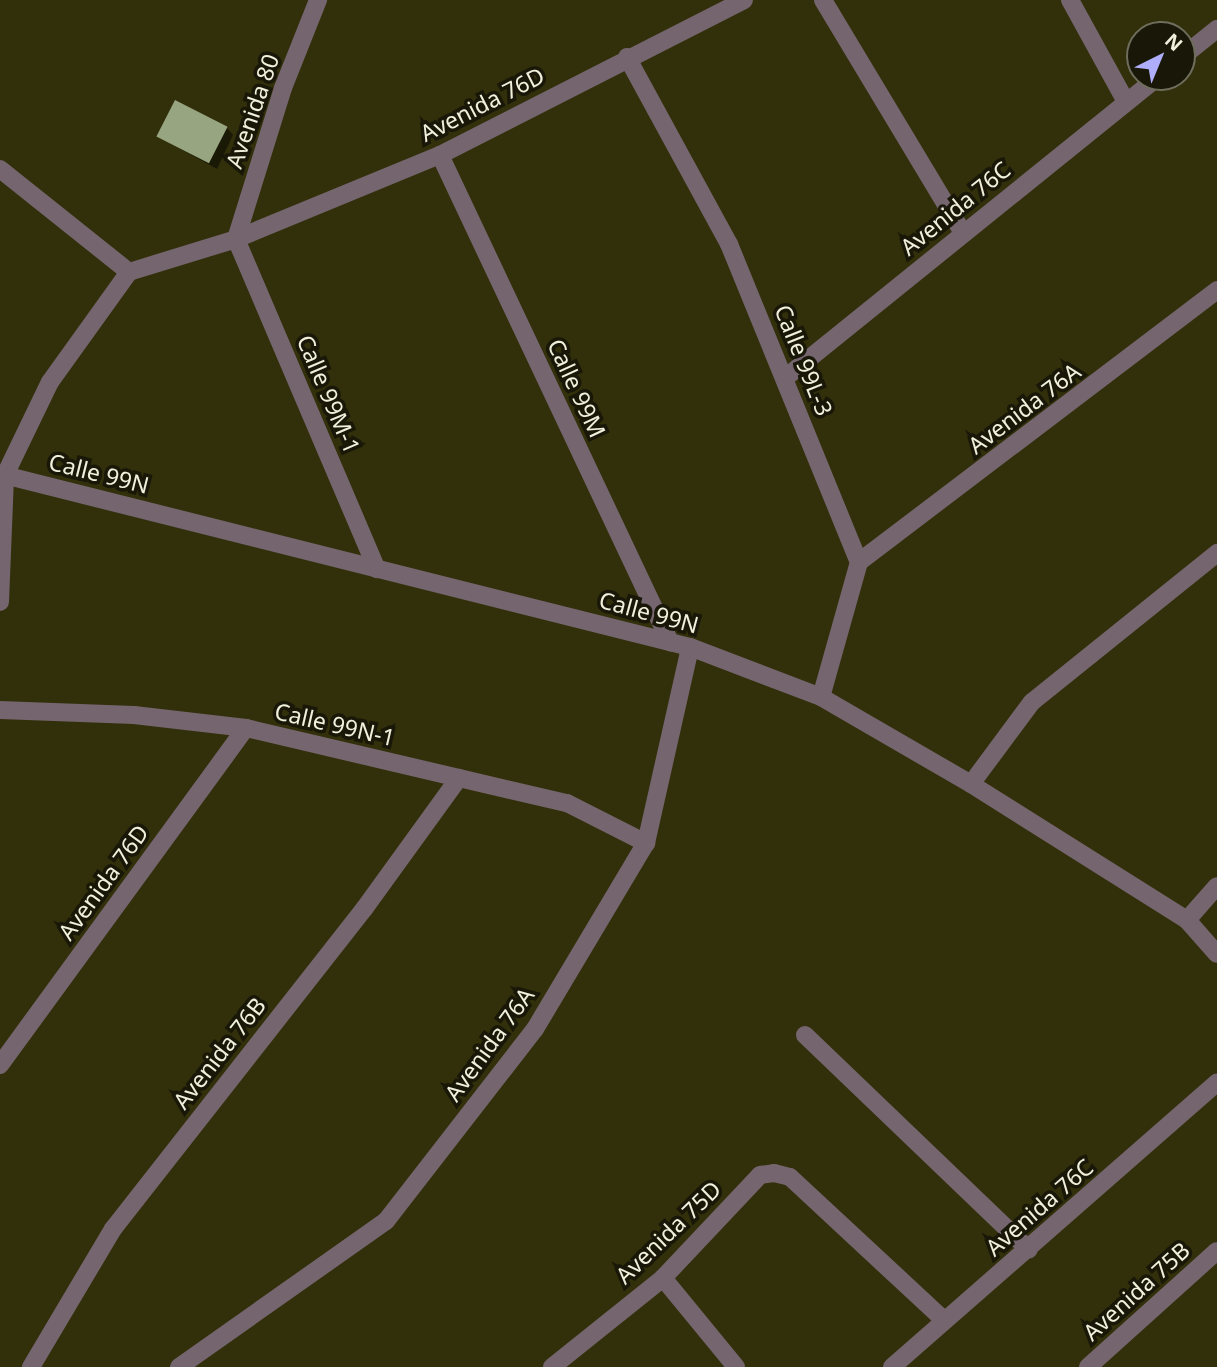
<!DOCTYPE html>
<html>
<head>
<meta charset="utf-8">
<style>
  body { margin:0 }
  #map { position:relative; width:1217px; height:1367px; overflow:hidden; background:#322f0b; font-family:"Noto Sans",sans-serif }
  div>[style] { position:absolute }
  .shadow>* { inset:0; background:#0007 }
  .building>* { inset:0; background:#98a581; transform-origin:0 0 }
  .minor>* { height:18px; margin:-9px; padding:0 9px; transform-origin:9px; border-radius:9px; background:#75656e }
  span { translate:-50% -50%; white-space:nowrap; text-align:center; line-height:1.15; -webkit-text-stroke:7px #181708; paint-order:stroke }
  .street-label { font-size:23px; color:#f1f0dc }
  .north { position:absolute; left:1126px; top:21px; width:70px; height:70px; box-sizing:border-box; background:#181708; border:2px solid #6f6e5d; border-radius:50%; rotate:43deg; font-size:19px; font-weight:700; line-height:28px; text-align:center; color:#f1f0dc }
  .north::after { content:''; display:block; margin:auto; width:24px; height:32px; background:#aeaefa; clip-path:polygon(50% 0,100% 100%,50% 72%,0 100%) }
</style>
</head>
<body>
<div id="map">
  <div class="shadow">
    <i style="clip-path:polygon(227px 128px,233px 135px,217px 169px,159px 137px)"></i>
  </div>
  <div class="building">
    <i style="left:175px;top:100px;width:59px;height:41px;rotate:27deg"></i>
  </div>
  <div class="minor">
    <i style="left:823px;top:0;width:272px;rotate:59deg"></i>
    <i style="left:1070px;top:0;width:116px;rotate:61.2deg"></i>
    <i style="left:627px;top:57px;width:213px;rotate:61.4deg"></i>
    <i style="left:729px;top:244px;width:344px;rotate:67.8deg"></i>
    <i style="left:859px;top:562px;width:140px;rotate:105.7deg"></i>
    <i style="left:1182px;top:57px;width:45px;rotate:-38.7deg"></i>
    <i style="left:440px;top:155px;width:539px;rotate:64.72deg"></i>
    <i style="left:0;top:169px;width:165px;rotate:38.6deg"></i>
    <i style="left:236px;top:239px;width:359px;rotate:66.9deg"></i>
    <i style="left:236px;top:239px;width:158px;rotate:-72.7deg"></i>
    <i style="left:283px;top:88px;width:95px;rotate:-68.3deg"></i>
    <i style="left:785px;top:378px;width:479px;rotate:-38.9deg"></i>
    <i style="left:0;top:474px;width:711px;rotate:14.08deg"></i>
    <i style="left:690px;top:647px;width:140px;rotate:20.9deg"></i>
    <i style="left:821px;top:697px;width:173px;rotate:30.1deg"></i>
    <i style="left:971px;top:784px;width:255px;rotate:32.2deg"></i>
    <i style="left:1187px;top:920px;width:45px;rotate:48.6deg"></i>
    <i style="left:859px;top:562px;width:450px;rotate:-37.2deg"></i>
    <i style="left:0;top:602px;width:127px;rotate:-87.7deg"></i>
    <i style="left:5px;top:475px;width:103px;rotate:-64.2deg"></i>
    <i style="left:50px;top:382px;width:135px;rotate:-54.3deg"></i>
    <i style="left:129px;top:272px;width:112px;rotate:-17.1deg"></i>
    <i style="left:236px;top:239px;width:221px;rotate:-22.4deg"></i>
    <i style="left:440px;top:155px;width:341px;rotate:-27deg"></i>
    <i style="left:0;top:710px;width:134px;rotate:2.1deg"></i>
    <i style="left:134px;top:715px;width:113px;rotate:6.6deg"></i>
    <i style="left:246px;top:728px;width:330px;rotate:13.2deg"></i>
    <i style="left:567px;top:803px;width:89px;rotate:26.9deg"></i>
    <i style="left:971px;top:784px;width:102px;rotate:-53.4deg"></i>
    <i style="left:1032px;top:702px;width:238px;rotate:-38.8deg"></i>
    <i style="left:1187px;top:920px;width:45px;rotate:-48.6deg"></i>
    <i style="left:805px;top:1035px;width:310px;rotate:43.8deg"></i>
    <i style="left:0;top:1065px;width:417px;rotate:-53.9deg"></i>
    <i style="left:663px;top:1278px;width:115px;rotate:50.6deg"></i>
    <i style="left:31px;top:1367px;width:161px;rotate:-59.3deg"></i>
    <i style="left:113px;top:1229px;width:407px;rotate:-51.9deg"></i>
    <i style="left:364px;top:909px;width:162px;rotate:-54.1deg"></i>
    <i style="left:179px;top:1367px;width:253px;rotate:-35.2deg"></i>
    <i style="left:386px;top:1221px;width:243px;rotate:-52.2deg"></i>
    <i style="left:535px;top:1029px;width:217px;rotate:-59.2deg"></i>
    <i style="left:646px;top:843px;width:201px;rotate:-77.3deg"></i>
    <i style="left:552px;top:1367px;width:142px;rotate:-38.7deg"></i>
    <i style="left:663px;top:1278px;width:141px;rotate:-46.7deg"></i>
    <i style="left:760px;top:1175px;width:14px;rotate:-8deg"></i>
    <i style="left:774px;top:1173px;width:16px;rotate:14deg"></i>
    <i style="left:790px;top:1177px;width:209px;rotate:42.9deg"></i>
    <i style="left:892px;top:1367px;width:432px;rotate:-41.2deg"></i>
    <i style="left:1088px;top:1367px;width:173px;rotate:-42deg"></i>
  </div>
  <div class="street-label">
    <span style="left:482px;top:104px;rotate:-27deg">Avenida 76D</span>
    <span style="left:252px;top:111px;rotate:-71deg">Avenida 80</span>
    <span style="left:955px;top:208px;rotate:-39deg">Avenida 76C</span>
    <span style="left:804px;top:360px;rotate:68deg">Calle 99L-3</span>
    <span style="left:577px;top:388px;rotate:65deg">Calle 99M</span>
    <span style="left:329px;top:394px;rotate:67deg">Calle 99M-1</span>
    <span style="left:1024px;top:408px;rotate:-37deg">Avenida 76A</span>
    <span style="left:99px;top:473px;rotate:14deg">Calle 99N</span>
    <span style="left:649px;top:612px;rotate:15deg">Calle 99N</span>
    <span style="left:335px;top:724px;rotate:13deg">Calle 99N-1</span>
    <span style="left:103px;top:882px;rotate:-54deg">Avenida 76D</span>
    <span style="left:489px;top:1044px;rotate:-54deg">Avenida 76A</span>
    <span style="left:219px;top:1053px;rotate:-52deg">Avenida 76B</span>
    <span style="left:1039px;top:1207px;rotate:-41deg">Avenida 76C</span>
    <span style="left:668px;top:1232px;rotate:-44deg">Avenida 75D</span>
    <span style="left:1136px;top:1291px;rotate:-42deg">Avenida 75B</span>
  </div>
  <div class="north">N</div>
</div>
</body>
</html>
